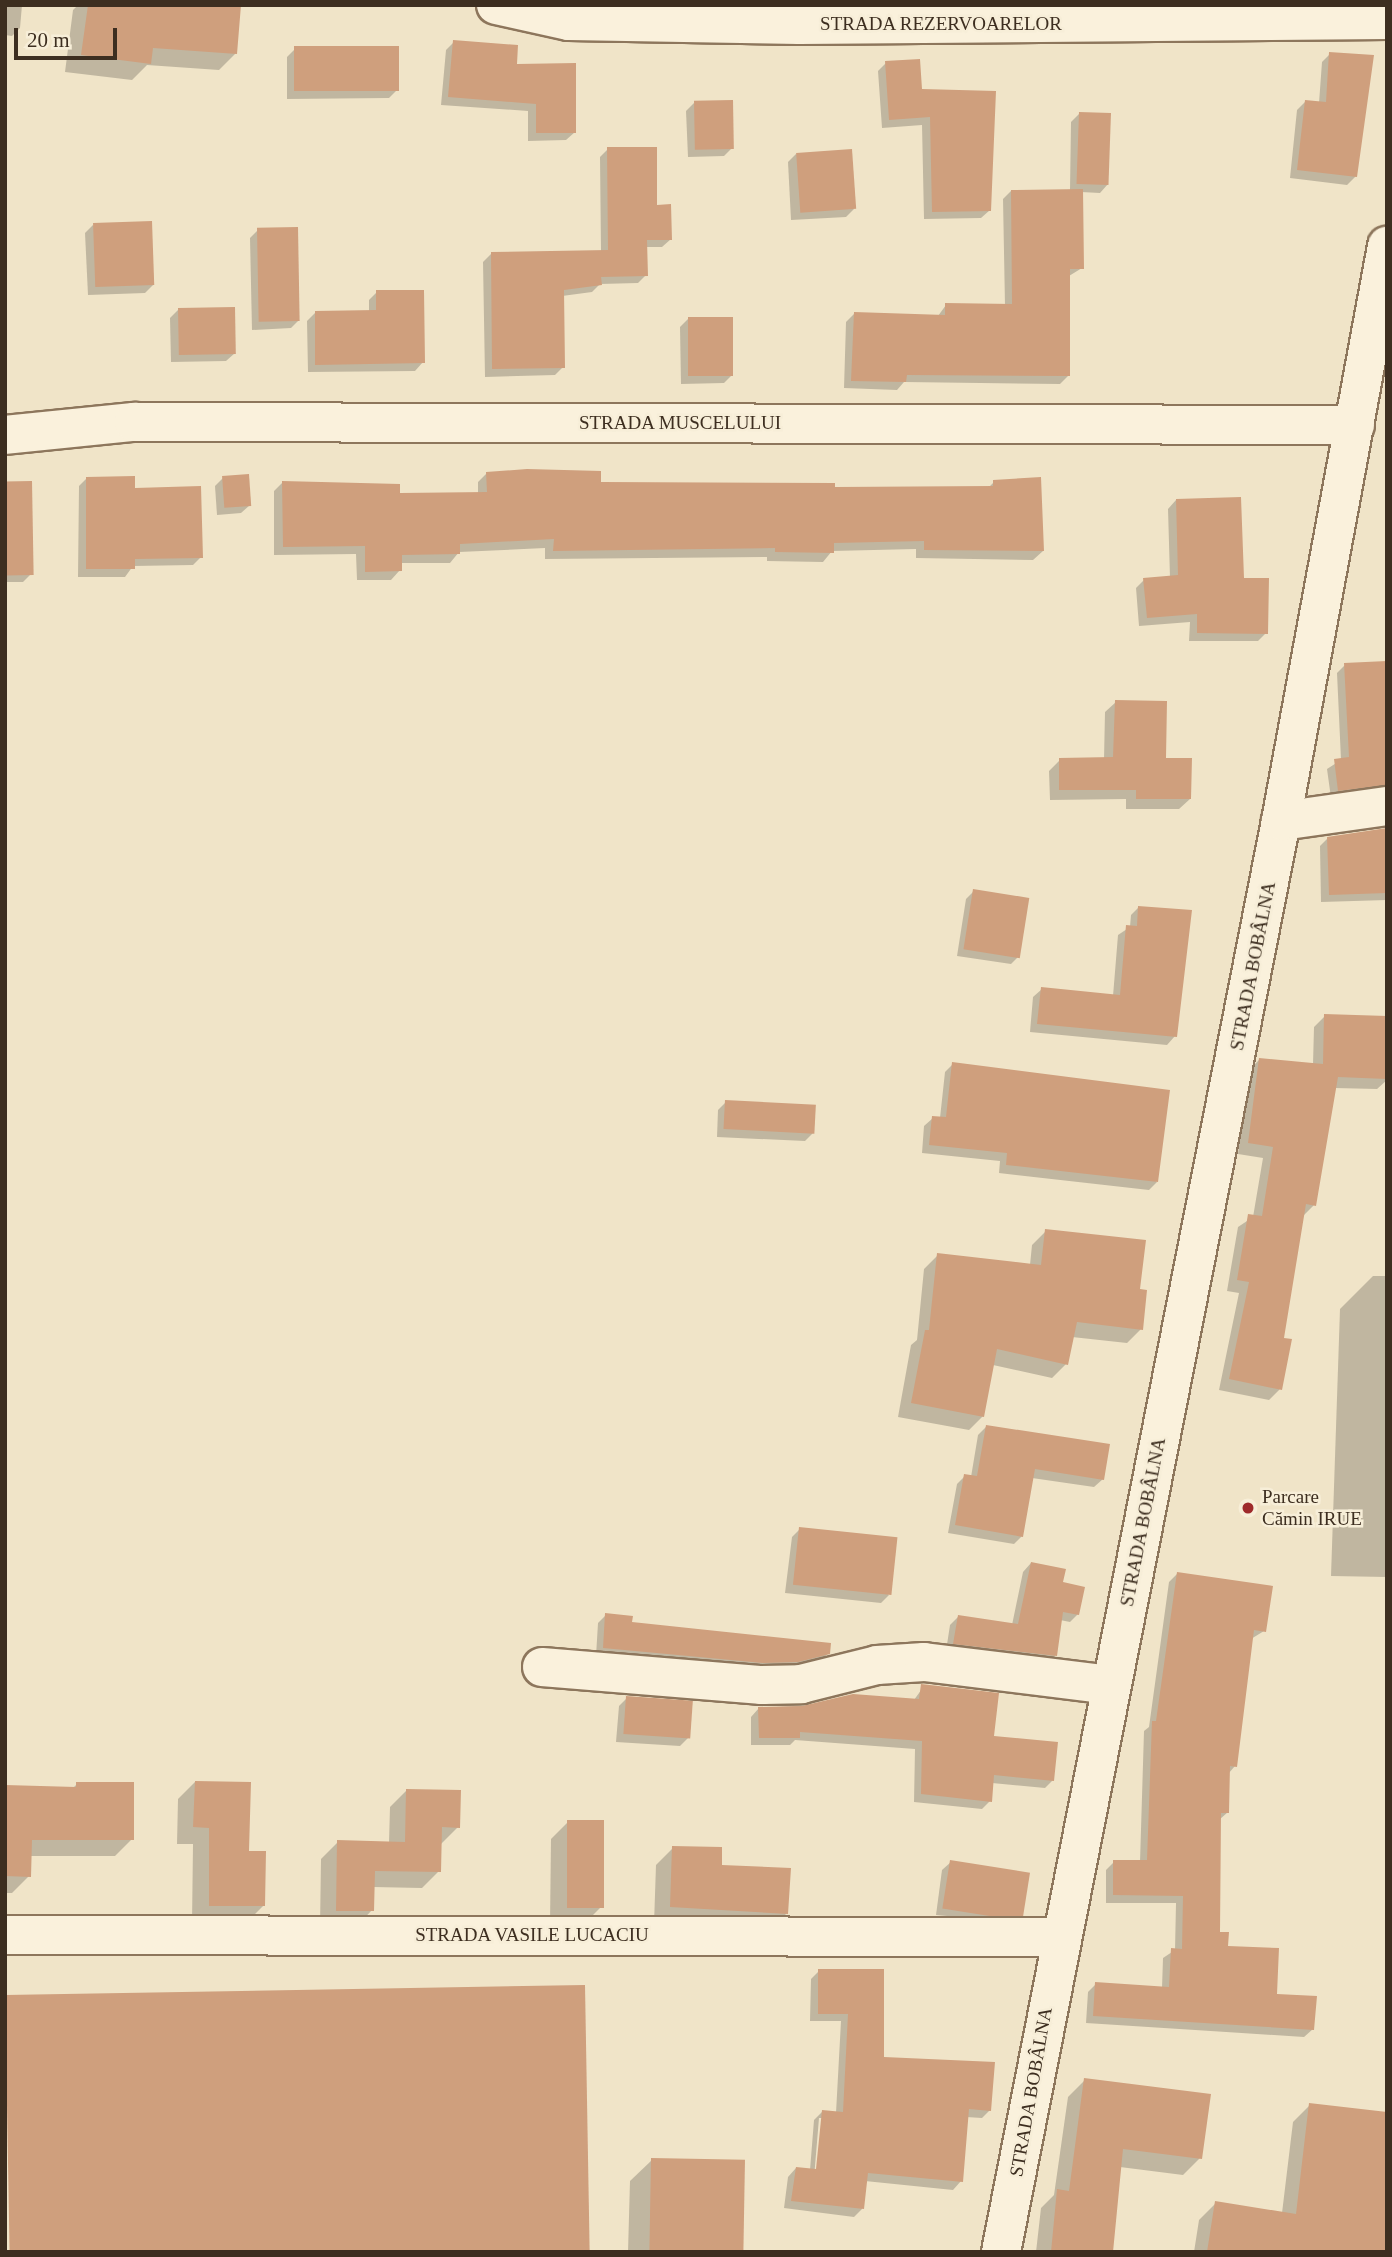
<!DOCTYPE html>
<html>
<head>
<meta charset="utf-8">
<style>
  body { margin:0 }
  #map { position:relative; width:1392px; height:2257px; overflow:hidden; background:#f0e4c8; font-family:Georgia,serif }
  div>[style] { position:absolute }
  .shadow>* { inset:0; background:#0003 }
  .building>* { inset:0; background:#cf9f7d; transform-origin:0 0 }
  .roads { filter:drop-shadow(2px 0 #8d765c) drop-shadow(-2px 0 #8d765c) drop-shadow(0 2px #8d765c) drop-shadow(0 -2px #8d765c) }
  .minor>* { height:38px; margin:-19px; padding:0 19px; transform-origin:19px; border-radius:19px; background:#faf1dc }
  .secondary>* { height:38px; margin:-19px; padding:0 19px; transform-origin:19px; border-radius:19px; background:#faf1dc }
  .dots>* { width:19px; height:19px; translate:-50% -50%; box-sizing:border-box; border:4px solid #f7eed8; border-radius:50% }
  span { translate:-50% -50%; white-space:nowrap; text-align:center; line-height:1.15; -webkit-text-stroke:5px #f7eed8; paint-order:stroke }
  .street-label { font-size:19px; color:#3d2e20 }
  .poi-label { font-size:19px; color:#3d2e20 }
  .left { translate:0 -50%; text-align:left }
  .frame { position:absolute; inset:0; border:7px solid #3d2e20; pointer-events:none }
  .scale { position:absolute; left:14px; top:28px; width:103px; height:32px; box-sizing:border-box; border:4px solid #3d2e20; border-top:0; padding-left:9px; font-size:21px; line-height:24px; white-space:nowrap; color:#3d2e20; -webkit-text-stroke:5px #f7eed8; paint-order:stroke }
</style>
</head>
<body>
<div id="map">
  <div class="shadow">
    <i style="clip-path:polygon(5px 5px,22px 5px,20px 28px,12px 36px,5px 35px)"></i>
    <i style="clip-path:polygon(78px 5px,182px 5px,236px 53px,219px 70px,147px 65px,132px 80px,65px 72px,73px 10px)"></i>
    <i style="clip-path:polygon(454px 42px,515px 66px,575px 132px,566px 140px,528px 141px,528px 111px,441px 105px,446px 50px)"></i>
    <i style="clip-path:polygon(295px 49px,397px 90px,389px 98px,287px 99px,287px 57px)"></i>
    <i style="clip-path:polygon(1330px 54px,1356px 176px,1347px 185px,1290px 178px,1297px 110px,1305px 102px,1319px 103px,1322px 62px)"></i>
    <i style="clip-path:polygon(886px 63px,920px 91px,990px 210px,981px 218px,924px 219px,922px 125px,882px 128px,878px 71px)"></i>
    <i style="clip-path:polygon(694px 103px,732px 148px,724px 156px,688px 157px,686px 111px)"></i>
    <i style="clip-path:polygon(1079px 114px,1108px 184px,1100px 193px,1081px 192px,1082px 268px,1069px 276px,1068px 376px,1060px 384px,904px 382px,897px 390px,844px 388px,846px 322px,854px 314px,938px 316px,946px 305px,1005px 306px,1003px 199px,1011px 191px,1070px 190px,1071px 122px)"></i>
    <i style="clip-path:polygon(608px 149px,655px 207px,671px 239px,662px 247px,646px 247px,646px 275px,638px 283px,600px 284px,592px 292px,562px 296px,563px 367px,555px 375px,485px 377px,483px 262px,491px 254px,601px 252px,600px 157px)"></i>
    <i style="clip-path:polygon(796px 154px,854px 209px,846px 217px,791px 220px,788px 162px)"></i>
    <i style="clip-path:polygon(93px 225px,153px 285px,145px 293px,88px 295px,85px 233px)"></i>
    <i style="clip-path:polygon(258px 230px,299px 320px,291px 328px,252px 330px,250px 238px)"></i>
    <i style="clip-path:polygon(377px 292px,423px 362px,415px 371px,308px 372px,307px 321px,315px 313px,369px 312px,369px 300px)"></i>
    <i style="clip-path:polygon(178px 310px,235px 353px,226px 361px,171px 362px,170px 318px)"></i>
    <i style="clip-path:polygon(688px 319px,732px 375px,724px 383px,681px 384px,680px 327px)"></i>
    <i style="clip-path:polygon(487px 473px,599px 484px,833px 489px,988px 488px,994px 482px,1043px 551px,1033px 560px,916px 558px,916px 549px,832px 551px,823px 562px,767px 561px,767px 557px,545px 559px,545px 548px,459px 552px,450px 563px,400px 563px,400px 570px,391px 580px,357px 580px,356px 554px,274px 555px,274px 491px,283px 482px,398px 494px,478px 493px,478px 482px)"></i>
    <i style="clip-path:polygon(87px 478px,133px 490px,201px 557px,193px 565px,133px 566px,125px 577px,78px 577px,79px 486px)"></i>
    <i style="clip-path:polygon(223px 478px,250px 505px,241px 513px,217px 515px,215px 486px)"></i>
    <i style="clip-path:polygon(5px 483px,31px 574px,23px 582px,5px 582px)"></i>
    <i style="clip-path:polygon(1176px 500px,1242px 580px,1266px 633px,1258px 641px,1189px 641px,1190px 622px,1139px 626px,1136px 588px,1144px 580px,1170px 578px,1168px 509px)"></i>
    <i style="clip-path:polygon(1387px 663px,1387px 794px,1331px 798px,1327px 769px,1341px 760px,1337px 673px,1345px 665px)"></i>
    <i style="clip-path:polygon(1116px 702px,1190px 799px,1179px 809px,1126px 809px,1126px 799px,1050px 800px,1049px 771px,1060px 760px,1104px 759px,1105px 712px)"></i>
    <i style="clip-path:polygon(1387px 830px,1387px 900px,1321px 902px,1320px 846px,1328px 838px)"></i>
    <i style="clip-path:polygon(974px 891px,1019px 956px,1011px 964px,957px 956px,966px 899px)"></i>
    <i style="clip-path:polygon(1139px 907px,1175px 1036px,1167px 1045px,1030px 1032px,1033px 997px,1042px 989px,1113px 996px,1118px 935px,1130px 927px,1131px 915px)"></i>
    <i style="clip-path:polygon(1325px 1016px,1387px 1018px,1387px 1080px,1377px 1089px,1334px 1088px,1314px 1205px,1303px 1216px,1282px 1339px,1280px 1389px,1269px 1400px,1219px 1390px,1239px 1293px,1227px 1291px,1238px 1227px,1253px 1217px,1263px 1158px,1238px 1154px,1248px 1071px,1259px 1060px,1313px 1064px,1314px 1027px)"></i>
    <i style="clip-path:polygon(953px 1064px,1157px 1182px,1149px 1190px,999px 1173px,1000px 1161px,922px 1153px,924px 1126px,933px 1118px,940px 1118px,945px 1072px)"></i>
    <i style="clip-path:polygon(726px 1102px,813px 1133px,805px 1141px,717px 1137px,718px 1110px)"></i>
    <i style="clip-path:polygon(1046px 1231px,1138px 1291px,1141px 1329px,1127px 1343px,1072px 1337px,1066px 1364px,1052px 1378px,993px 1365px,983px 1416px,969px 1430px,898px 1417px,911px 1345px,917px 1340px,924px 1269px,938px 1255px,1030px 1265px,1032px 1245px)"></i>
    <i style="clip-path:polygon(1373px 1276px,1387px 1276px,1387px 1577px,1331px 1576px,1340px 1309px)"></i>
    <i style="clip-path:polygon(986px 1427px,1103px 1479px,1094px 1487px,1032px 1478px,1022px 1536px,1014px 1544px,948px 1533px,957px 1484px,965px 1476px,971px 1477px,978px 1435px)"></i>
    <i style="clip-path:polygon(800px 1529px,889px 1595px,881px 1603px,785px 1593px,792px 1537px)"></i>
    <i style="clip-path:polygon(1031px 1563px,1061px 1584px,1078px 1614px,1070px 1622px,1060px 1620px,1055px 1656px,1047px 1664px,946px 1651px,950px 1625px,958px 1617px,1012px 1625px,1023px 1572px)"></i>
    <i style="clip-path:polygon(1178px 1573px,1264px 1631px,1251px 1639px,1235px 1766px,1228px 1774px,1228px 1812px,1219px 1820px,1218px 1934px,1226px 1947px,1313px 2029px,1304px 2037px,1086px 2023px,1088px 1992px,1096px 1984px,1162px 1988px,1163px 1958px,1175px 1950px,1176px 1903px,1106px 1903px,1106px 1870px,1114px 1862px,1140px 1862px,1144px 1731px,1149px 1727px,1169px 1582px)"></i>
    <i style="clip-path:polygon(606px 1615px,631px 1624px,828px 1653px,820px 1662px,789px 1670px,596px 1656px,598px 1623px)"></i>
    <i style="clip-path:polygon(924px 1686px,1053px 1780px,1045px 1788px,992px 1783px,990px 1801px,982px 1809px,914px 1802px,915px 1749px,795px 1740px,790px 1745px,751px 1745px,751px 1717px,759px 1708px,914px 1700px)"></i>
    <i style="clip-path:polygon(627px 1698px,688px 1738px,680px 1746px,616px 1742px,619px 1706px)"></i>
    <i style="clip-path:polygon(195px 1782px,264px 1905px,247px 1922px,192px 1923px,193px 1844px,177px 1844px,178px 1799px)"></i>
    <i style="clip-path:polygon(77px 1784px,132px 1839px,115px 1856px,30px 1856px,29px 1876px,12px 1893px,5px 1893px,5px 1787px,72px 1789px)"></i>
    <i style="clip-path:polygon(407px 1790px,458px 1827px,441px 1844px,439px 1871px,422px 1888px,373px 1887px,372px 1910px,355px 1928px,320px 1927px,321px 1859px,338px 1842px,389px 1843px,390px 1807px)"></i>
    <i style="clip-path:polygon(568px 1822px,601px 1907px,584px 1924px,550px 1924px,551px 1839px)"></i>
    <i style="clip-path:polygon(673px 1848px,787px 1913px,770px 1930px,654px 1924px,656px 1865px)"></i>
    <i style="clip-path:polygon(951px 1862px,1022px 1914px,1014px 1922px,936px 1915px,942px 1870px)"></i>
    <i style="clip-path:polygon(evenodd,819px 1971px,883px 2058px,990px 2110px,982px 2118px,966px 2117px,961px 2181px,953px 2190px,865px 2181px,862px 2209px,854px 2217px,784px 2208px,788px 2177px,796px 2168px,810px 2170px,814px 2120px,822px 2112px,836px 2113px,841px 2021px,810px 2021px,811px 1979px,819px 1971px,819px 2118px,823px 2118px,817px 2178px,814px 2178px,819px 2118px)"></i>
    <i style="clip-path:polygon(1085px 2080px,1200px 2158px,1183px 2175px,1120px 2167px,1111px 2252px,1036px 2252px,1041px 2208px,1054px 2195px,1068px 2097px)"></i>
    <i style="clip-path:polygon(1310px 2105px,1387px 2252px,1194px 2252px,1199px 2220px,1216px 2203px,1282px 2213px,1293px 2122px)"></i>
    <i style="clip-path:polygon(652px 2160px,740px 2252px,628px 2252px,630px 2181px)"></i>
  </div>
  <div class="building">
    <i style="clip-path:polygon(88px 5px,241px 5px,237px 54px,153px 48px,151px 64px,81px 55px)"></i>
    <i style="clip-path:polygon(453px 40px,518px 45px,517px 64px,576px 63px,576px 133px,536px 133px,536px 104px,448px 97px)"></i>
    <i style="left:399px;top:46px;width:45px;height:105px;rotate:90deg"></i>
    <i style="clip-path:polygon(1329px 52px,1374px 55px,1357px 177px,1297px 170px,1305px 100px,1326px 102px)"></i>
    <i style="clip-path:polygon(920px 59px,922px 89px,996px 91px,991px 211px,932px 212px,930px 117px,889px 120px,885px 61px)"></i>
    <i style="left:733px;top:100px;width:49px;height:39px;rotate:89deg"></i>
    <i style="left:1079px;top:112px;width:32px;height:72px;rotate:2deg"></i>
    <i style="clip-path:polygon(607px 147px,657px 147px,657px 205px,671px 204px,672px 240px,647px 240px,648px 276px,601px 277px,602px 285px,564px 290px,565px 368px,492px 369px,491px 252px,608px 250px)"></i>
    <i style="left:852px;top:149px;width:60px;height:56px;rotate:86deg"></i>
    <i style="clip-path:polygon(1083px 189px,1084px 269px,1070px 269px,1070px 376px,907px 375px,906px 382px,851px 381px,854px 312px,945px 315px,945px 303px,1012px 304px,1011px 190px)"></i>
    <i style="left:152px;top:221px;width:64px;height:59px;rotate:88deg"></i>
    <i style="left:298px;top:227px;width:94px;height:41px;rotate:89deg"></i>
    <i style="clip-path:polygon(376px 290px,424px 290px,425px 363px,315px 365px,315px 311px,376px 310px)"></i>
    <i style="left:235px;top:307px;width:47px;height:57px;rotate:89deg"></i>
    <i style="left:688px;top:317px;width:45px;height:59px"></i>
    <i style="clip-path:polygon(527px 469px,601px 471px,601px 482px,835px 483px,835px 487px,993px 486px,993px 480px,1041px 477px,1044px 551px,924px 550px,924px 541px,834px 543px,834px 553px,775px 552px,775px 548px,553px 551px,554px 539px,460px 544px,460px 554px,402px 555px,402px 571px,365px 572px,365px 546px,283px 547px,282px 481px,400px 484px,400px 493px,487px 492px,486px 472px)"></i>
    <i style="left:249px;top:474px;width:32px;height:27px;rotate:86deg"></i>
    <i style="clip-path:polygon(135px 476px,135px 488px,201px 486px,203px 558px,135px 559px,135px 569px,86px 569px,86px 477px)"></i>
    <i style="left:32px;top:481px;width:94px;height:27px;rotate:89deg"></i>
    <i style="clip-path:polygon(1241px 497px,1244px 578px,1269px 578px,1268px 634px,1197px 633px,1197px 614px,1147px 618px,1143px 578px,1178px 575px,1176px 499px)"></i>
    <i style="clip-path:polygon(1387px 661px,1387px 785px,1338px 791px,1334px 759px,1349px 757px,1344px 663px)"></i>
    <i style="clip-path:polygon(1115px 700px,1167px 701px,1166px 758px,1192px 758px,1191px 799px,1136px 799px,1136px 790px,1059px 790px,1059px 758px,1113px 757px)"></i>
    <i style="clip-path:polygon(1387px 828px,1387px 893px,1329px 895px,1327px 837px)"></i>
    <i style="left:973px;top:889px;width:57px;height:61px;rotate:9deg"></i>
    <i style="clip-path:polygon(1138px 906px,1192px 910px,1177px 1037px,1037px 1024px,1041px 987px,1120px 995px,1126px 925px,1137px 926px)"></i>
    <i style="clip-path:polygon(1324px 1014px,1387px 1016px,1387px 1079px,1338px 1077px,1316px 1206px,1306px 1204px,1284px 1338px,1292px 1339px,1282px 1390px,1229px 1379px,1249px 1282px,1237px 1280px,1248px 1214px,1262px 1216px,1273px 1147px,1248px 1143px,1259px 1058px,1323px 1064px)"></i>
    <i style="clip-path:polygon(952px 1062px,1170px 1090px,1158px 1182px,1006px 1165px,1007px 1153px,929px 1145px,932px 1116px,946px 1117px)"></i>
    <i style="left:725px;top:1100px;width:91px;height:29px;rotate:3deg"></i>
    <i style="clip-path:polygon(1045px 1229px,1146px 1240px,1140px 1289px,1147px 1290px,1143px 1330px,1077px 1322px,1068px 1365px,997px 1349px,984px 1417px,911px 1403px,925px 1330px,929px 1330px,937px 1253px,1041px 1265px)"></i>
    <i style="clip-path:polygon(986px 1425px,1110px 1444px,1104px 1480px,1035px 1469px,1023px 1537px,955px 1525px,964px 1474px,977px 1476px)"></i>
    <i style="left:799px;top:1527px;width:99px;height:58px;rotate:6deg"></i>
    <i style="clip-path:polygon(1031px 1562px,1066px 1569px,1063px 1582px,1085px 1587px,1079px 1615px,1063px 1612px,1057px 1656px,953px 1644px,958px 1615px,1018px 1624px)"></i>
    <i style="clip-path:polygon(1177px 1572px,1273px 1586px,1266px 1632px,1254px 1630px,1237px 1767px,1230px 1766px,1229px 1813px,1221px 1813px,1220px 1932px,1229px 1932px,1228px 1946px,1279px 1948px,1277px 1994px,1317px 1996px,1314px 2030px,1093px 2016px,1095px 1982px,1169px 1987px,1171px 1948px,1182px 1949px,1183px 1896px,1113px 1895px,1113px 1860px,1147px 1860px,1152px 1721px,1156px 1721px)"></i>
    <i style="clip-path:polygon(605px 1613px,633px 1616px,632px 1622px,831px 1643px,830px 1654px,798px 1662px,763px 1663px,603px 1648px)"></i>
    <i style="clip-path:polygon(921px 1684px,999px 1693px,994px 1736px,1058px 1742px,1054px 1781px,994px 1775px,992px 1802px,921px 1794px,922px 1741px,800px 1732px,800px 1738px,759px 1738px,758px 1707px,802px 1706px,853px 1694px,919px 1699px)"></i>
    <i style="left:626px;top:1696px;width:67px;height:38px;rotate:4deg"></i>
    <i style="clip-path:polygon(195px 1781px,251px 1782px,249px 1851px,266px 1851px,265px 1906px,209px 1906px,209px 1828px,193px 1827px)"></i>
    <i style="clip-path:polygon(76px 1782px,134px 1782px,134px 1840px,32px 1840px,31px 1877px,5px 1876px,5px 1785px,76px 1787px)"></i>
    <i style="clip-path:polygon(406px 1789px,461px 1790px,460px 1828px,442px 1827px,441px 1872px,375px 1871px,374px 1911px,336px 1911px,337px 1840px,405px 1842px)"></i>
    <i style="left:567px;top:1820px;width:37px;height:88px"></i>
    <i style="clip-path:polygon(672px 1846px,722px 1847px,722px 1865px,791px 1868px,788px 1914px,670px 1907px)"></i>
    <i style="left:950px;top:1860px;width:81px;height:49px;rotate:9deg"></i>
    <i style="clip-path:polygon(818px 1969px,884px 1969px,884px 2057px,995px 2062px,991px 2111px,969px 2109px,963px 2182px,868px 2173px,864px 2209px,791px 2201px,796px 2167px,816px 2169px,822px 2110px,843px 2112px,848px 2014px,818px 2014px)"></i>
    <i style="left:585px;top:1985px;width:267px;height:580px;rotate:89deg"></i>
    <i style="clip-path:polygon(1084px 2078px,1211px 2094px,1202px 2159px,1123px 2149px,1113px 2252px,1051px 2252px,1057px 2189px,1069px 2191px)"></i>
    <i style="clip-path:polygon(1309px 2103px,1387px 2112px,1387px 2252px,1207px 2252px,1215px 2201px,1296px 2214px)"></i>
    <i style="left:651px;top:2158px;width:94px;height:94px;rotate:1deg"></i>
  </div>
  <div class="roads">
    <div class="minor">
      <i style="left:496px;top:5px;width:75px;rotate:12.4deg"></i>
      <i style="left:569px;top:21px;width:230px;rotate:1deg"></i>
      <i style="left:799px;top:25px;width:588px;rotate:-0.49deg"></i>
      <i style="left:5px;top:435px;width:130px;rotate:-5.8deg"></i>
      <i style="left:134px;top:422px;width:1221px;rotate:0.14deg"></i>
      <i style="left:1281px;top:821px;width:107px;rotate:-8.1deg"></i>
      <i style="left:542px;top:1667px;width:221px;rotate:4.7deg"></i>
      <i style="left:762px;top:1685px;width:39px;rotate:-1deg"></i>
      <i style="left:801px;top:1684px;width:78px;rotate:-14deg"></i>
      <i style="left:877px;top:1665px;width:47px;rotate:-3.7deg"></i>
      <i style="left:924px;top:1662px;width:187px;rotate:7deg"></i>
      <i style="left:5px;top:1935px;width:1054px;rotate:0.11deg"></i>
    </div>
    <div class="secondary">
      <i style="left:1001px;top:2252px;width:1458px;rotate:-78.93deg"></i>
      <i style="left:1281px;top:821px;width:585px;rotate:-79.55deg"></i>
    </div>
  </div>
  <div class="dots">
    <i style="left:1248px;top:1508px;background:#9e2a2b"></i>
  </div>
  <div class="street-label">
    <span style="left:941px;top:24px">STRADA REZERVOARELOR</span>
    <span style="left:680px;top:423px">STRADA MUSCELULUI</span>
    <span style="left:1253px;top:966px;rotate:-79deg">STRADA BOBÂLNA</span>
    <span style="left:1143px;top:1522px;rotate:-79deg">STRADA BOBÂLNA</span>
    <span style="left:532px;top:1935px">STRADA VASILE LUCACIU</span>
    <span style="left:1031px;top:2092px;rotate:-80deg">STRADA BOBÂLNA</span>
  </div>
  <div class="poi-label">
    <span class="left" style="left:1262px;top:1508px">Parcare<br>Cămin IRUE</span>
  </div>
  <div class="frame"></div>
  <div class="scale">20 m</div>
</div>
</body>
</html>
